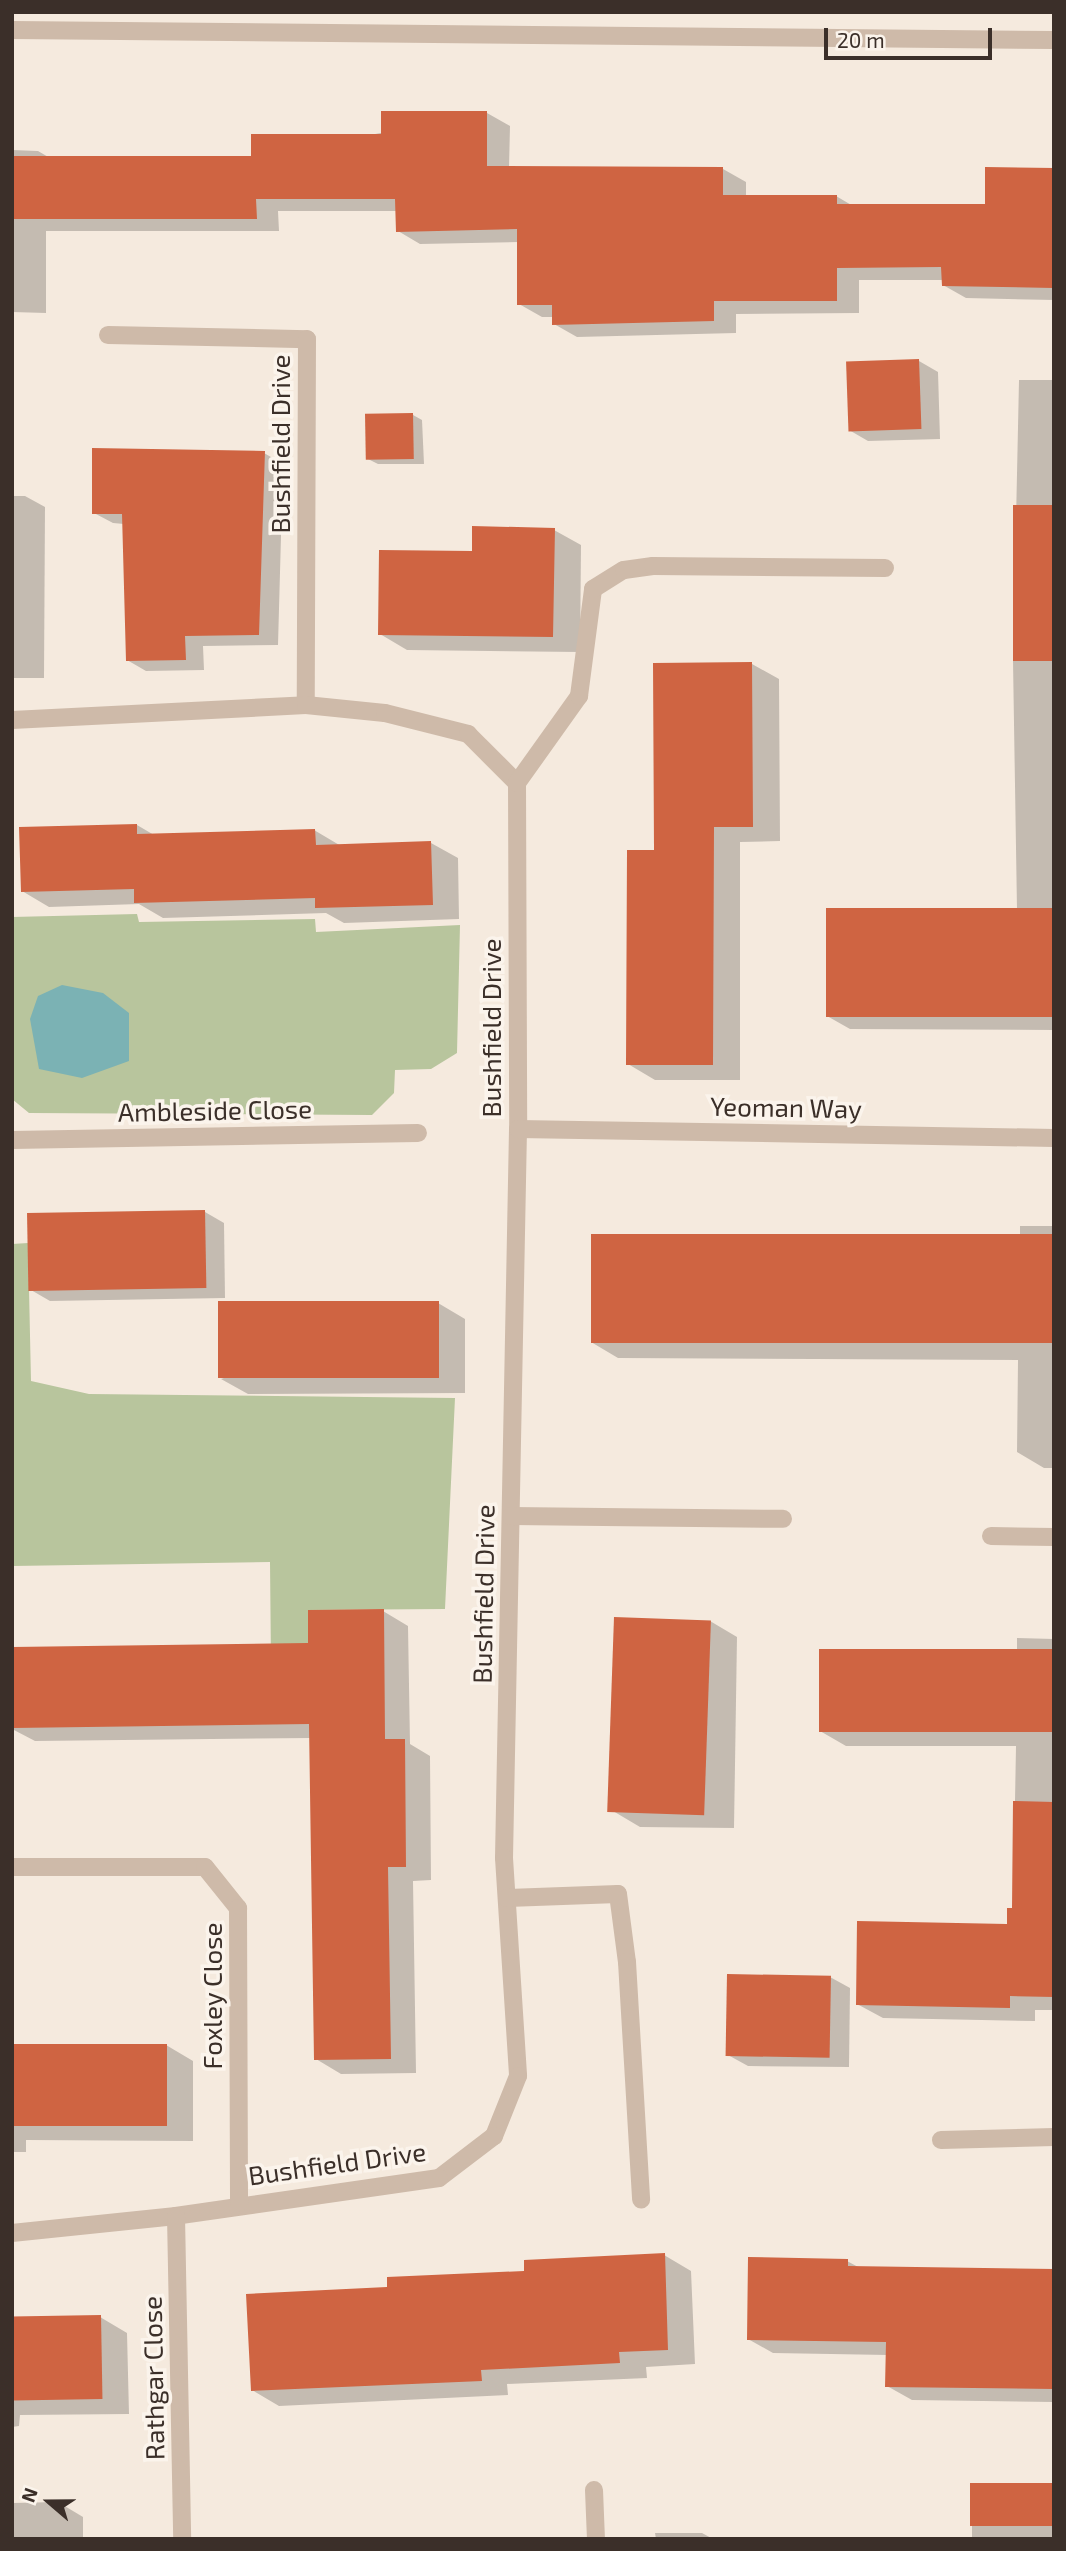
<!DOCTYPE html>
<html>
<head>
<meta charset="utf-8">
<style>
  body { margin:0 }
  #map { position:relative; width:1066px; height:2551px; overflow:hidden; background:#f5eade; font-family:"Exo 2",sans-serif }
  div>[style] { position:absolute }
  .green>* { inset:0; background:#b8c59d }
  .water>* { inset:0; background:#7bb2b4 }
  .shadow>* { inset:0; background:#0003; transform-origin:0 0 }
  .building>* { inset:0; background:#cf6442; transform-origin:0 0 }
  .minor>* { height:18px; margin:-9px; padding:0 9px; transform-origin:9px; border-radius:9px; background:#cebaa9 }
  span { translate:-50% -50%; white-space:nowrap; text-align:center; line-height:1.15; -webkit-text-stroke:7px #fbf4ec; paint-order:stroke }
  .street-label { font-size:26px; color:#3b2f29 }
  .frame { position:absolute; inset:0; border:14px solid #3b2f29; pointer-events:none }
  .north { position:absolute; left:14px; top:2467px; width:70px; height:70px; -webkit-text-stroke:5px #fbf4ec; paint-order:stroke; rotate:290deg; font-size:19px; font-weight:700; line-height:28px; text-align:center; color:#3b2f29 }
  .north::after { content:''; display:block; margin:auto; width:24px; height:32px; background:#3b2f29; clip-path:polygon(50% 0,100% 100%,50% 72%,0 100%) }
  .scale { position:absolute; left:824px; top:28px; width:168px; height:32px; box-sizing:border-box; border:4px solid #3b2f29; border-top:0; padding-left:9px; font-size:21px; line-height:24px; white-space:nowrap; color:#3b2f29; -webkit-text-stroke:5px #fbf4ec; paint-order:stroke }
</style>
</head>
<body>
<div id="map">
  <div class="green">
    <i style="clip-path:polygon(137px 914px,139px 922px,315px 919px,316px 932px,460px 925px,457px 1053px,431px 1069px,395px 1070px,394px 1093px,372px 1115px,29px 1113px,12px 1099px,12px 917px)"></i>
    <i style="clip-path:polygon(28px 1243px,31px 1381px,89px 1394px,455px 1398px,445px 1609px,308px 1610px,308px 1663px,271px 1664px,270px 1562px,12px 1566px,12px 1244px)"></i>
  </div>
  <div class="water">
    <i style="clip-path:polygon(62px 985px,103px 993px,129px 1013px,129px 1061px,82px 1078px,39px 1069px,30px 1019px,38px 996px)"></i>
  </div>
  <div class="shadow">
    <i style="clip-path:polygon(487px 113px,510px 126px,509px 168px,723px 169px,746px 182px,746px 197px,836px 196px,853px 206px,986px 206px,1054px 169px,1054px 300px,966px 298px,943px 285px,943px 280px,859px 280px,859px 313px,736px 314px,736px 333px,577px 337px,554px 324px,554px 317px,542px 317px,519px 304px,519px 242px,420px 244px,398px 231px,397px 211px,278px 211px,279px 231px,46px 231px,46px 313px,12px 312px,12px 150px,38px 151px,50px 158px,253px 157px)"></i>
    <i style="clip-path:polygon(919px 361px,938px 372px,940px 439px,868px 441px,849px 430px)"></i>
    <i style="clip-path:polygon(1019px 380px,1054px 380px,1054px 1030px,850px 1029px,827px 1016px,1017px 910px,1013px 661px)"></i>
    <i style="clip-path:polygon(413px 415px,422px 420px,424px 464px,378px 464px,368px 459px)"></i>
    <i style="clip-path:polygon(264px 453px,283px 464px,278px 645px,203px 646px,204px 670px,146px 671px,127px 660px,124px 524px,113px 523px,94px 513px)"></i>
    <i style="clip-path:polygon(12px 496px,25px 496px,45px 507px,44px 678px,12px 678px)"></i>
    <i style="clip-path:polygon(554px 530px,581px 545px,580px 652px,407px 650px,380px 634px,473px 553px)"></i>
    <i style="clip-path:polygon(752px 664px,779px 679px,780px 841px,740px 842px,740px 1080px,655px 1080px,628px 1064px,656px 852px)"></i>
    <i style="clip-path:polygon(137px 825px,154px 835px,314px 830px,341px 846px,431px 843px,458px 858px,459px 919px,344px 923px,326px 913px,163px 918px,139px 904px,49px 907px,22px 891px)"></i>
    <i style="clip-path:polygon(205px 1212px,224px 1223px,225px 1298px,50px 1301px,31px 1290px)"></i>
    <i style="clip-path:polygon(1020px 1226px,1054px 1226px,1054px 1468px,1044px 1468px,1017px 1452px,1018px 1360px,618px 1358px,591px 1342px,1020px 1239px)"></i>
    <i style="clip-path:polygon(438px 1303px,465px 1319px,465px 1393px,248px 1394px,221px 1379px)"></i>
    <i style="clip-path:polygon(383px 1611px,408px 1626px,410px 1744px,430px 1756px,431px 1880px,413px 1881px,416px 2073px,341px 2074px,316px 2059px,311px 1738px,35px 1741px,12px 1729px,12px 1648px,310px 1645px)"></i>
    <i style="clip-path:polygon(710px 1621px,737px 1637px,734px 1828px,640px 1827px,613px 1811px)"></i>
    <i style="clip-path:polygon(1017px 1638px,1054px 1639px,1054px 2010px,1035px 2010px,1035px 2021px,883px 2018px,857px 2004px,1008px 1926px,1013px 1910px,1016px 1746px,846px 1746px,820px 1731px,1017px 1651px)"></i>
    <i style="clip-path:polygon(830px 1977px,850px 1988px,849px 2067px,748px 2066px,728px 2055px)"></i>
    <i style="clip-path:polygon(166px 2045px,193px 2061px,193px 2141px,26px 2140px,26px 2152px,12px 2152px,12px 2046px)"></i>
    <i style="clip-path:polygon(664px 2255px,691px 2271px,695px 2364px,646px 2367px,647px 2378px,507px 2384px,508px 2395px,279px 2406px,252px 2390px,525px 2272px)"></i>
    <i style="clip-path:polygon(847px 2261px,860px 2268px,1054px 2271px,1054px 2402px,912px 2400px,887px 2386px,888px 2355px,773px 2353px,748px 2339px)"></i>
    <i style="clip-path:polygon(100px 2317px,127px 2333px,129px 2414px,20px 2415px,19px 2426px,12px 2427px,12px 2318px)"></i>
    <i style="left:1054px;top:2484px;width:55px;height:82px;rotate:90deg"></i>
    <i style="clip-path:polygon(58px 2502px,83px 2517px,83px 2539px,12px 2539px,12px 2503px)"></i>
    <i style="clip-path:polygon(655px 2533px,702px 2533px,713px 2539px,656px 2539px)"></i>
  </div>
  <div class="building">
    <i style="clip-path:polygon(381px 111px,487px 111px,487px 166px,723px 167px,723px 195px,837px 195px,837px 204px,985px 204px,985px 167px,1054px 168px,1054px 288px,942px 286px,941px 267px,837px 268px,837px 301px,714px 301px,714px 321px,552px 325px,552px 305px,517px 305px,517px 229px,396px 232px,395px 199px,256px 199px,257px 219px,12px 219px,12px 156px,251px 156px,251px 134px,381px 134px)"></i>
    <i style="left:919px;top:359px;width:70px;height:73px;rotate:88deg"></i>
    <i style="left:413px;top:413px;width:46px;height:48px;rotate:89deg"></i>
    <i style="clip-path:polygon(92px 448px,265px 451px,259px 635px,185px 636px,186px 660px,126px 661px,122px 514px,92px 514px)"></i>
    <i style="left:1013px;top:505px;width:41px;height:156px"></i>
    <i style="clip-path:polygon(472px 526px,555px 528px,553px 637px,378px 635px,379px 550px,472px 551px)"></i>
    <i style="clip-path:polygon(752px 662px,753px 827px,714px 827px,713px 1065px,626px 1065px,627px 850px,654px 850px,653px 663px)"></i>
    <i style="clip-path:polygon(137px 824px,137px 834px,315px 829px,316px 845px,431px 841px,433px 905px,315px 908px,315px 898px,134px 903px,134px 889px,21px 892px,19px 827px)"></i>
    <i style="left:826px;top:908px;width:228px;height:109px"></i>
    <i style="left:205px;top:1210px;width:78px;height:178px;rotate:89deg"></i>
    <i style="left:591px;top:1234px;width:463px;height:109px"></i>
    <i style="left:439px;top:1301px;width:77px;height:221px;rotate:90deg"></i>
    <i style="clip-path:polygon(384px 1609px,385px 1739px,405px 1739px,406px 1867px,388px 1867px,391px 2059px,314px 2060px,309px 1724px,12px 1728px,12px 1647px,308px 1643px,308px 1610px)"></i>
    <i style="left:614px;top:1617px;width:97px;height:195px;rotate:2deg"></i>
    <i style="left:819px;top:1649px;width:235px;height:83px"></i>
    <i style="clip-path:polygon(1013px 1801px,1054px 1802px,1054px 1997px,1010px 1996px,1010px 2008px,856px 2005px,857px 1921px,1007px 1924px,1007px 1908px,1012px 1908px)"></i>
    <i style="left:727px;top:1974px;width:104px;height:82px;rotate:1deg"></i>
    <i style="left:12px;top:2044px;width:155px;height:82px"></i>
    <i style="clip-path:polygon(665px 2253px,668px 2350px,619px 2352px,620px 2363px,481px 2370px,482px 2381px,251px 2391px,246px 2294px,387px 2287px,387px 2277px,524px 2271px,524px 2260px)"></i>
    <i style="clip-path:polygon(748px 2257px,848px 2259px,848px 2266px,1054px 2269px,1054px 2389px,885px 2387px,886px 2342px,747px 2340px)"></i>
    <i style="left:101px;top:2315px;width:84px;height:89px;rotate:89deg"></i>
    <i style="left:1054px;top:2483px;width:43px;height:84px;rotate:90deg"></i>
  </div>
  <div class="minor">
    <i style="left:12px;top:30px;width:1042px;rotate:0.55deg"></i>
    <i style="left:108px;top:335px;width:199px;rotate:1.2deg"></i>
    <i style="left:307px;top:339px;width:366px;rotate:90.2deg"></i>
    <i style="left:12px;top:720px;width:294px;rotate:-2.9deg"></i>
    <i style="left:306px;top:705px;width:79px;rotate:5.8deg"></i>
    <i style="left:385px;top:713px;width:86px;rotate:14.2deg"></i>
    <i style="left:468px;top:734px;width:69px;rotate:45deg"></i>
    <i style="left:517px;top:783px;width:346px;rotate:89.8deg"></i>
    <i style="left:518px;top:1129px;width:729px;rotate:91.1deg"></i>
    <i style="left:504px;top:1858px;width:218px;rotate:86.3deg"></i>
    <i style="left:518px;top:2076px;width:65px;rotate:111.8deg"></i>
    <i style="left:494px;top:2136px;width:69px;rotate:142.6deg"></i>
    <i style="left:439px;top:2178px;width:266px;rotate:171.8deg"></i>
    <i style="left:176px;top:2216px;width:165px;rotate:174.1deg"></i>
    <i style="left:517px;top:783px;width:107px;rotate:-54.5deg"></i>
    <i style="left:579px;top:696px;width:108px;rotate:-82.5deg"></i>
    <i style="left:593px;top:589px;width:36px;rotate:-32deg"></i>
    <i style="left:624px;top:570px;width:29px;rotate:-8deg"></i>
    <i style="left:653px;top:566px;width:232px;rotate:0.5deg"></i>
    <i style="left:518px;top:1129px;width:536px;rotate:0.96deg"></i>
    <i style="left:12px;top:1140px;width:406px;rotate:-1deg"></i>
    <i style="left:511px;top:1516px;width:272px;rotate:0.6deg"></i>
    <i style="left:991px;top:1536px;width:63px;rotate:0.9deg"></i>
    <i style="left:12px;top:1867px;width:193px"></i>
    <i style="left:205px;top:1867px;width:53px;rotate:51.2deg"></i>
    <i style="left:238px;top:1908px;width:295px;rotate:89.8deg"></i>
    <i style="left:507px;top:1898px;width:111px;rotate:-2.1deg"></i>
    <i style="left:618px;top:1894px;width:69px;rotate:82.5deg"></i>
    <i style="left:627px;top:1962px;width:238px;rotate:86.6deg"></i>
    <i style="left:941px;top:2140px;width:113px;rotate:-1.5deg"></i>
    <i style="left:176px;top:2216px;width:323px;rotate:88.9deg"></i>
    <i style="left:594px;top:2490px;width:49px;rotate:87.7deg"></i>
  </div>
  <div class="street-label">
    <span style="left:280px;top:444px;rotate:-90deg">Bushfield Drive</span>
    <span style="left:491px;top:1028px;rotate:-90deg">Bushfield Drive</span>
    <span style="left:786px;top:1107px;rotate:1deg">Yeoman Way</span>
    <span style="left:215px;top:1110px;rotate:-1deg">Ambleside Close</span>
    <span style="left:483px;top:1594px;rotate:-89deg">Bushfield Drive</span>
    <span style="left:212px;top:1996px;rotate:-90deg">Foxley Close</span>
    <span style="left:337px;top:2163px;rotate:-8deg">Bushfield Drive</span>
    <span style="left:153px;top:2378px;rotate:-91deg">Rathgar Close</span>
  </div>
  <div class="frame"></div>
  <div class="north">N</div>
  <div class="scale">20 m</div>
</div>
</body>
</html>
